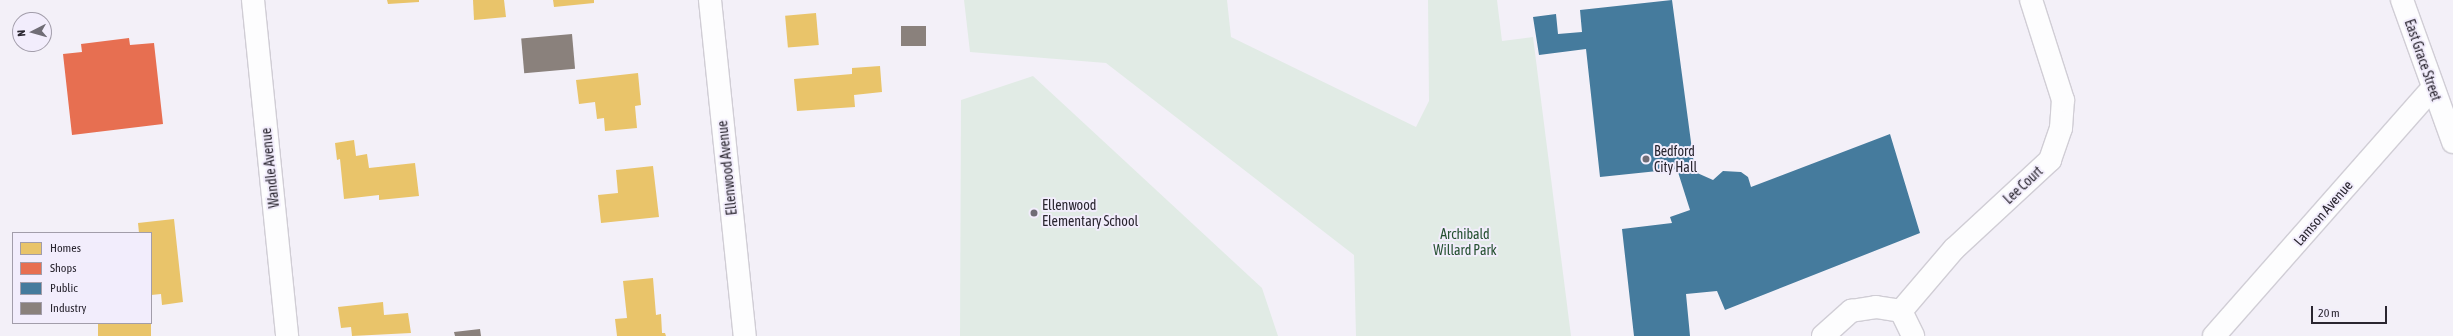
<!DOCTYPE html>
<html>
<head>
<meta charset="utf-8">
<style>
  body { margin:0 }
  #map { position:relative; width:2453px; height:336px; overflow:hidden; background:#f3f0f8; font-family:"Asap Condensed",sans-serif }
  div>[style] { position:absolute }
  .green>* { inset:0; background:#e1ebe5 }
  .homes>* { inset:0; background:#e9c46a; transform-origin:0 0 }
  .shops>* { inset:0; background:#e76f51 }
  .public>* { inset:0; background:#457b9d }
  .industry>* { inset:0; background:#8a817c; transform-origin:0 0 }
  .roads { filter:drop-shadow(1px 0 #d0cdd5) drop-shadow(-1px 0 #d0cdd5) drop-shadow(0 1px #d0cdd5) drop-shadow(0 -1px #d0cdd5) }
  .minor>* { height:22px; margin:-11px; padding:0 11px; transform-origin:11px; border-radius:11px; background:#fdfdfe }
  .dots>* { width:11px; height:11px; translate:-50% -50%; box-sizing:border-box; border:2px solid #f2edfc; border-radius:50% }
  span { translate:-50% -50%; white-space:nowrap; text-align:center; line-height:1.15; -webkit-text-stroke:4px #f2edfc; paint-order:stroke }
  .street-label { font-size:14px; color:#2a2630 }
  .poi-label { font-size:14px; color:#2a2630 }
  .left { translate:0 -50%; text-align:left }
  .park-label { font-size:14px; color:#265132 }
  .legend { position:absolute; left:12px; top:232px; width:140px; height:92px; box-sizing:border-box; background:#f2edfc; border:1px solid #a29daa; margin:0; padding:5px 7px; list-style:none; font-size:12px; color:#2a2630 }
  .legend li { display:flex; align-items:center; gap:8px; height:20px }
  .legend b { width:20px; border:1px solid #a29daa }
  .north { position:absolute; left:12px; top:12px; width:40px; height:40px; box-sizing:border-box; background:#f2edfc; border:1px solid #a29daa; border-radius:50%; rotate:264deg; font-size:11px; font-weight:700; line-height:16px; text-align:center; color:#2a2630 }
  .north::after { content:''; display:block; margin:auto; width:14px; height:18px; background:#706d76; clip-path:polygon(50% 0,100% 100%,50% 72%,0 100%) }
  .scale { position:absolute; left:2311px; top:306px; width:76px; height:18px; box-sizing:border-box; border:2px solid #2a2630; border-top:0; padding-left:5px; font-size:12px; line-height:14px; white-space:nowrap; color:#2a2630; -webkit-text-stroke:3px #f2edfc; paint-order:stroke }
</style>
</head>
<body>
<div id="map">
  <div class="green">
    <i style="clip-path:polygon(964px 0,1227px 0,1231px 37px,1416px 127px,1429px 101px,1428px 0,1497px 0,1502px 41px,1533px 37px,1571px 336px,1356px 336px,1354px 255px,1106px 63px,970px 52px)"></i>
    <i style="clip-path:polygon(1033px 76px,1262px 288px,1278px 336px,960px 336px,961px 100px)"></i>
  </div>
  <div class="homes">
    <i style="clip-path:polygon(387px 0,419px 0,419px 2px,388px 4px)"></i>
    <i style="clip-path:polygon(473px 0,504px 0,506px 17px,474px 20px)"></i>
    <i style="clip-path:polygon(553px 0,594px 0,594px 3px,554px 7px)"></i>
    <i style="left:816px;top:13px;width:32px;height:31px;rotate:85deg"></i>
    <i style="clip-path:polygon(880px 66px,882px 92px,854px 95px,855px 107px,797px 111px,794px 79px,852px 74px,852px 68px)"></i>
    <i style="clip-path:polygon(638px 73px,641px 105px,635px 106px,637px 128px,605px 131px,604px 118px,597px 119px,595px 102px,579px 104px,576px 80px)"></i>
    <i style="clip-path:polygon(354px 140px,356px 156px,367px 154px,369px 168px,415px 163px,419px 196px,379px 200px,379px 195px,344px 199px,340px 159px,337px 160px,335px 143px)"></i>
    <i style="clip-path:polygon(653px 166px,659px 217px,601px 223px,598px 195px,618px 193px,616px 170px)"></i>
    <i style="clip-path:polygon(174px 219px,183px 302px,162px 305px,161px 294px,151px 295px,151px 233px,139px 233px,138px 223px)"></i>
    <i style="clip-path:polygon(653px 278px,656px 315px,661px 314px,662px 333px,665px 333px,666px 336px,617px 336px,615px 319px,627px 318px,623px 281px)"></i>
    <i style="clip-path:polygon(383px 302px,384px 315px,408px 313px,411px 333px,352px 336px,351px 327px,341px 328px,338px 307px)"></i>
    <i style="left:98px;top:323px;width:53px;height:13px"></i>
  </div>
  <div class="shops">
    <i style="clip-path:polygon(129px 38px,130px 45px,154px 43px,163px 124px,72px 135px,63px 54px,82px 52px,81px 44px)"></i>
  </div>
  <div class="public">
    <i style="clip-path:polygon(1672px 0,1695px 172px,1713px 180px,1723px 171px,1741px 172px,1748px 177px,1751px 187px,1890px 134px,1920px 233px,1725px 310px,1717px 291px,1686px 294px,1690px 336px,1634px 336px,1622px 229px,1672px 223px,1670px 217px,1690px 210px,1677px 169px,1600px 177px,1586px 49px,1539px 55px,1533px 17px,1556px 14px,1558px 34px,1582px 32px,1580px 10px)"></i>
  </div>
  <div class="industry">
    <i style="left:926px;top:26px;width:20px;height:25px;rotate:90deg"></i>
    <i style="left:572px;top:34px;width:35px;height:51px;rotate:85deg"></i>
    <i style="clip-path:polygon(480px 329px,481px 336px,455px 336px,454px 332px)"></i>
  </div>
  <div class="roads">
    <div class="minor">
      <i style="left:253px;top:0;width:338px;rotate:84.2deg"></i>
      <i style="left:710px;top:0;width:338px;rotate:84.1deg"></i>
      <i style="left:2402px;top:0;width:151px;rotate:70.2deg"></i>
      <i style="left:1901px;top:311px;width:82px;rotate:-49.5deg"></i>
      <i style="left:1954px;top:249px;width:131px;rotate:-42.8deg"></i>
      <i style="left:2050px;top:160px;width:34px;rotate:-71deg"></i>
      <i style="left:2061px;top:128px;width:28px;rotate:-86deg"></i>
      <i style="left:2063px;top:100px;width:105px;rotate:-107.7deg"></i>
      <i style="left:1901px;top:311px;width:28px;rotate:64deg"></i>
      <i style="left:1823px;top:336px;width:38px;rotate:-42deg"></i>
      <i style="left:1851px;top:311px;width:25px;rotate:-9deg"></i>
      <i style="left:1876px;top:307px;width:25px;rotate:9deg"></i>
      <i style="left:2214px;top:336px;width:329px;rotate:-48.6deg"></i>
    </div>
  </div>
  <div class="dots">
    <i style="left:1646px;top:159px;background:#706d76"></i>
    <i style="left:1034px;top:213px;background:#706d76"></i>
  </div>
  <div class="street-label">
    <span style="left:2423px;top:60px;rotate:71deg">East Grace Street</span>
    <span style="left:270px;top:168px;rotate:-96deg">Wandle Avenue</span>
    <span style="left:727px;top:168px;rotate:-96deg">Ellenwood Avenue</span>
    <span style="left:2023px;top:185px;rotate:-43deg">Lee Court</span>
    <span style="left:2323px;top:213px;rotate:-49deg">Lamson Avenue</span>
  </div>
  <div class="poi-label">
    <span class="left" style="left:1654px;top:159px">Bedford<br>City Hall</span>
    <span class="left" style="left:1042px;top:213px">Ellenwood<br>Elementary School</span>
  </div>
  <div class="park-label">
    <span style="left:1465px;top:242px">Archibald<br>Willard Park</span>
  </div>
  <ul class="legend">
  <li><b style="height:11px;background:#e9c46a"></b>Homes</li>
  <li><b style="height:11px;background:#e76f51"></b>Shops</li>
  <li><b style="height:11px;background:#457b9d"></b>Public</li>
  <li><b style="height:11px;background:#8a817c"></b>Industry</li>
  </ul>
  <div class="north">N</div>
  <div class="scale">20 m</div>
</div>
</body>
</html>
